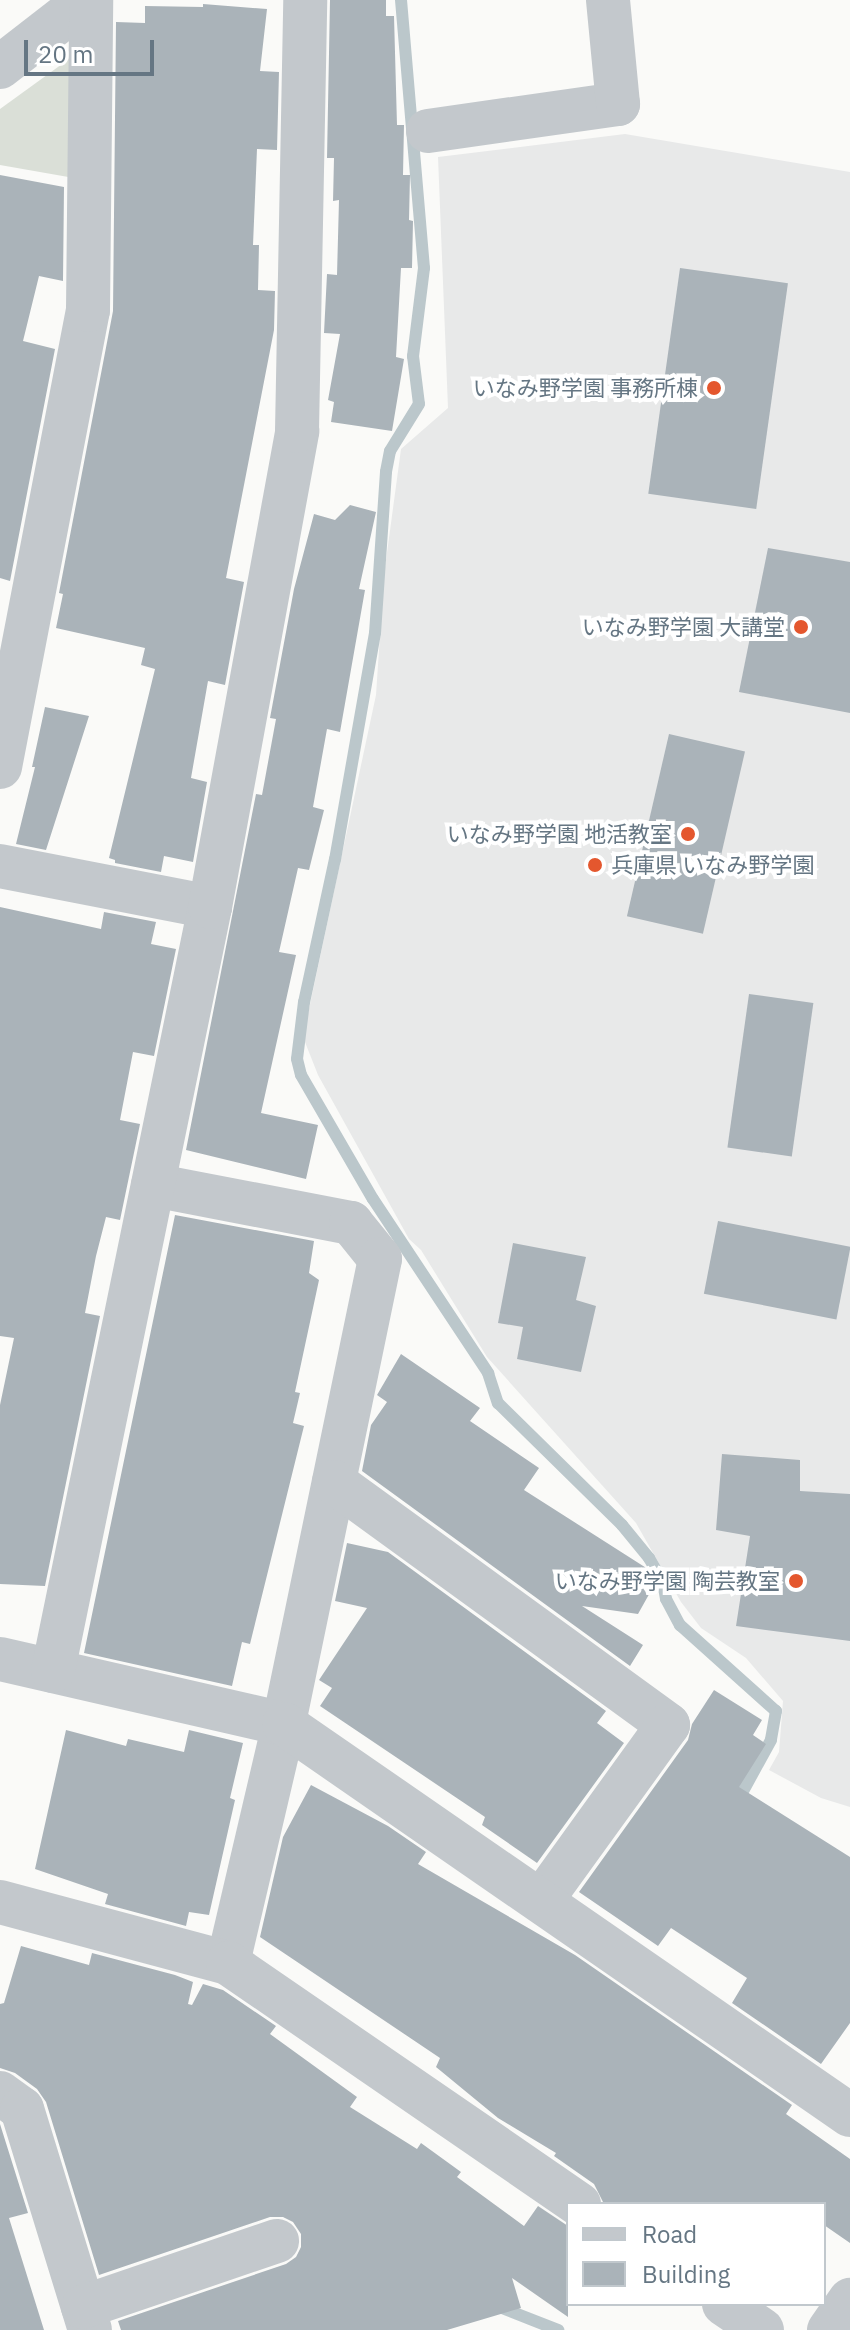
<!DOCTYPE html>
<html>
<head>
<meta charset="utf-8">
<style>
  body { margin:0 }
  #map { position:relative; width:850px; height:2330px; overflow:hidden; background:#fafaf8; font-family:"IBM Plex Sans","Noto Sans JP",sans-serif }
  div>[style] { position:absolute }
  .built>* { inset:0; background:#e8e9e9 }
  .green>* { inset:0; background:#dadfd7 }
  .stream>* { height:12px; margin:-6px; padding:0 6px; transform-origin:6px; border-radius:6px; background:#bbc7cb }
  .building>* { inset:0; background:#aab3b9; transform-origin:0 0 }
  .street>* { height:44px; margin:-22px; padding:0 22px; transform-origin:22px; border-radius:22px; background:#c3c8cc }
  .dots>* { width:22px; height:22px; translate:-50% -50%; box-sizing:border-box; border:4px solid #fff; border-radius:50% }
  span { translate:-50% -50%; white-space:nowrap; text-align:center; line-height:1.15; -webkit-text-stroke:8px #fff; paint-order:stroke }
  .poi-label { font-size:22px; color:#657683 }
  .right { translate:-100% -50%; text-align:right }
  .left { translate:0 -50%; text-align:left }
  .legend { position:absolute; left:566px; top:2202px; width:260px; height:104px; box-sizing:border-box; background:#fff; border:2px solid #c1c8cd; margin:0; padding:10px 14px; list-style:none; font-size:24px; color:#657683 }
  .legend li { display:flex; align-items:center; gap:16px; height:40px }
  .legend b { width:40px; border:2px solid #c1c8cd }
  .scale { position:absolute; left:24px; top:40px; width:130px; height:36px; box-sizing:border-box; border:4px solid #657683; border-top:0; padding-left:10px; font-size:24px; line-height:28px; white-space:nowrap; color:#657683; -webkit-text-stroke:6px #fff; paint-order:stroke }
</style>
</head>
<body>
<div id="map">
  <div class="built">
    <i style="clip-path:polygon(625px 134px,850px 172px,850px 1807px,821px 1798px,769px 1770px,779px 1752px,783px 1701px,746px 1658px,701px 1628px,681px 1602px,636px 1523px,487px 1357px,421px 1250px,409px 1239px,318px 1075px,303px 1037px,376px 695px,384px 575px,401px 449px,448px 408px,438px 157px)"></i>
  </div>
  <div class="green">
    <i style="clip-path:polygon(69px 59px,74px 178px,0 165px,0 109px)"></i>
  </div>
  <div class="stream">
    <i style="left:401px;top:0;width:269px;rotate:85.1deg"></i>
    <i style="left:424px;top:268px;width:89px;rotate:97.1deg"></i>
    <i style="left:413px;top:356px;width:48px;rotate:82.9deg"></i>
    <i style="left:419px;top:404px;width:55px;rotate:121.7deg"></i>
    <i style="left:390px;top:451px;width:21px;rotate:101deg"></i>
    <i style="left:386px;top:472px;width:161px;rotate:93.9deg"></i>
    <i style="left:375px;top:633px;width:230px;rotate:100deg"></i>
    <i style="left:335px;top:859px;width:146px;rotate:102.2deg"></i>
    <i style="left:304px;top:1002px;width:57px;rotate:97deg"></i>
    <i style="left:297px;top:1059px;width:16px;rotate:76deg"></i>
    <i style="left:301px;top:1075px;width:143px;rotate:59.9deg"></i>
    <i style="left:373px;top:1199px;width:209px;rotate:56.5deg"></i>
    <i style="left:488px;top:1373px;width:32px;rotate:72deg"></i>
    <i style="left:498px;top:1403px;width:174px;rotate:44.5deg"></i>
    <i style="left:622px;top:1525px;width:43px;rotate:50.7deg"></i>
    <i style="left:649px;top:1558px;width:28px;rotate:60deg"></i>
    <i style="left:663px;top:1582px;width:17px;rotate:80deg"></i>
    <i style="left:666px;top:1599px;width:30px;rotate:62deg"></i>
    <i style="left:680px;top:1625px;width:129px;rotate:41.9deg"></i>
    <i style="left:776px;top:1711px;width:29px;rotate:100deg"></i>
    <i style="left:771px;top:1740px;width:71px;rotate:118.7deg"></i>
    <i style="left:497px;top:2306px;width:66px;rotate:21.5deg"></i>
  </div>
  <div class="building">
    <i style="clip-path:polygon(330px 0,386px 0,386px 16px,394px 16px,397px 125px,404px 125px,403px 175px,410px 175px,409px 220px,413px 221px,412px 268px,401px 268px,396px 357px,404px 359px,392px 431px,331px 422px,334px 402px,328px 400px,340px 334px,324px 333px,327px 274px,337px 275px,339px 200px,333px 201px,334px 158px,327px 158px)"></i>
    <i style="clip-path:polygon(203px 4px,267px 9px,260px 71px,279px 72px,277px 150px,257px 149px,253px 245px,259px 245px,258px 290px,275px 291px,274px 330px,226px 578px,244px 582px,225px 685px,208px 681px,191px 778px,207px 782px,193px 862px,164px 856px,161px 872px,115px 863px,115px 860px,109px 858px,155px 669px,141px 665px,145px 648px,56px 628px,63px 594px,59px 593px,113px 311px,116px 22px,145px 23px,145px 6px,203px 7px)"></i>
    <i style="clip-path:polygon(0 175px,64px 187px,63px 281px,39px 276px,23px 341px,55px 349px,10px 581px,0 578px)"></i>
    <i style="left:680px;top:268px;width:109px;height:228px;rotate:8deg"></i>
    <i style="clip-path:polygon(350px 505px,376px 512px,359px 589px,365px 590px,340px 732px,327px 729px,313px 807px,324px 810px,309px 870px,298px 868px,279px 952px,296px 955px,261px 1113px,318px 1125px,306px 1179px,186px 1150px,256px 794px,262px 795px,276px 719px,270px 718px,294px 589px,314px 514px,335px 520px)"></i>
    <i style="clip-path:polygon(768px 548px,850px 562px,850px 713px,739px 692px)"></i>
    <i style="clip-path:polygon(45px 707px,89px 716px,46px 850px,16px 844px,35px 767px,32px 767px)"></i>
    <i style="left:669px;top:734px;width:78px;height:187px;rotate:13deg"></i>
    <i style="clip-path:polygon(0 907px,101px 929px,104px 912px,156px 922px,151px 944px,176px 949px,154px 1056px,133px 1052px,120px 1120px,140px 1124px,120px 1220px,106px 1217px,96px 1256px,85px 1313px,100px 1316px,45px 1586px,0 1584px,0 1405px,14px 1338px,0 1336px)"></i>
    <i style="left:749px;top:994px;width:65px;height:155px;rotate:8deg"></i>
    <i style="clip-path:polygon(175px 1215px,314px 1241px,309px 1273px,319px 1280px,295px 1392px,300px 1393px,293px 1423px,304px 1426px,250px 1644px,242px 1642px,232px 1686px,84px 1653px)"></i>
    <i style="left:718px;top:1221px;width:135px;height:74px;rotate:11deg"></i>
    <i style="clip-path:polygon(513px 1243px,586px 1257px,576px 1300px,596px 1306px,581px 1372px,517px 1359px,523px 1327px,498px 1323px)"></i>
    <i style="clip-path:polygon(401px 1354px,480px 1408px,470px 1421px,539px 1468px,524px 1490px,651px 1571px,643px 1583px,652px 1589px,638px 1614px,582px 1606px,643px 1645px,630px 1666px,362px 1471px,371px 1425px,387px 1402px,377px 1395px)"></i>
    <i style="clip-path:polygon(722px 1454px,800px 1460px,800px 1491px,850px 1494px,850px 1641px,736px 1626px,750px 1536px,716px 1530px)"></i>
    <i style="clip-path:polygon(347px 1543px,388px 1552px,606px 1711px,597px 1723px,624px 1743px,537px 1863px,482px 1825px,485px 1817px,320px 1706px,332px 1688px,319px 1680px,367px 1608px,335px 1601px)"></i>
    <i style="clip-path:polygon(714px 1690px,762px 1720px,753px 1735px,766px 1744px,739px 1787px,850px 1857px,850px 2023px,821px 2064px,732px 2003px,747px 1978px,671px 1928px,658px 1946px,579px 1892px,688px 1740px,692px 1724px)"></i>
    <i style="clip-path:polygon(66px 1730px,126px 1746px,128px 1739px,184px 1752px,189px 1730px,243px 1743px,230px 1798px,235px 1800px,209px 1915px,189px 1912px,186px 1926px,105px 1904px,108px 1894px,35px 1869px)"></i>
    <i style="clip-path:polygon(311px 1785px,388px 1826px,426px 1852px,418px 1864px,575px 1955px,792px 2105px,786px 2114px,850px 2159px,850px 2243px,824px 2225px,824px 2204px,604px 2204px,594px 2184px,554px 2156px,556px 2153px,498px 2118px,436px 2067px,440px 2058px,260px 1937px,283px 1837px)"></i>
    <i style="clip-path:polygon(21px 1946px,89px 1965px,92px 1953px,175px 1975px,193px 1982px,188px 2004px,192px 2005px,203px 1984px,223px 1990px,276px 2026px,270px 2034px,357px 2097px,350px 2107px,417px 2149px,421px 2143px,461px 2172px,457px 2177px,524px 2226px,538px 2206px,568px 2226px,568px 2317px,512px 2278px,521px 2308px,447px 2330px,121px 2330px,118px 2321px,286px 2264px,296px 2257px,301px 2247px,301px 2234px,293px 2222px,283px 2217px,270px 2217px,99px 2275px,46px 2102px,37px 2089px,15px 2073px,0 2068px,0 2004px,4px 2003px)"></i>
    <i style="clip-path:polygon(0 2124px,28px 2213px,9px 2218px,44px 2330px,0 2330px)"></i>
  </div>
  <div class="street">
    <i style="left:0;top:67px;width:109px;rotate:-37.9deg"></i>
    <i style="left:428px;top:131px;width:192px;rotate:-8.1deg"></i>
    <i style="left:618px;top:104px;width:104px;rotate:-95.5deg"></i>
    <i style="left:0;top:767px;width:465px;rotate:-79.1deg"></i>
    <i style="left:88px;top:310px;width:310px;rotate:-89.4deg"></i>
    <i style="left:0;top:866px;width:214px;rotate:11deg"></i>
    <i style="left:153px;top:1185px;width:202px;rotate:10.9deg"></i>
    <i style="left:351px;top:1223px;width:46px;rotate:51.1deg"></i>
    <i style="left:380px;top:1259px;width:475px;rotate:101.7deg"></i>
    <i style="left:284px;top:1724px;width:245px;rotate:103.2deg"></i>
    <i style="left:334px;top:1482px;width:413px;rotate:36deg"></i>
    <i style="left:668px;top:1725px;width:217px;rotate:125.8deg"></i>
    <i style="left:0;top:1659px;width:291px;rotate:12.9deg"></i>
    <i style="left:284px;top:1724px;width:688px;rotate:34.64deg"></i>
    <i style="left:53px;top:1671px;width:780px;rotate:-78.39deg"></i>
    <i style="left:210px;top:907px;width:484px;rotate:-79.6deg"></i>
    <i style="left:297px;top:431px;width:431px;rotate:-88.9deg"></i>
    <i style="left:0;top:1902px;width:236px;rotate:15deg"></i>
    <i style="left:228px;top:1963px;width:426px;rotate:34.5deg"></i>
    <i style="left:0;top:2093px;width:27px;rotate:36deg"></i>
    <i style="left:22px;top:2109px;width:231px;rotate:72.9deg"></i>
    <i style="left:724px;top:2304px;width:46px;rotate:34.4deg"></i>
    <i style="left:83px;top:2307px;width:205px;rotate:-18.8deg"></i>
    <i style="left:829px;top:2330px;width:37px;rotate:-55deg"></i>
  </div>
  <div class="dots">
    <i style="left:714px;top:388px;background:#e4572e"></i>
    <i style="left:801px;top:627px;background:#e4572e"></i>
    <i style="left:688px;top:834px;background:#e4572e"></i>
    <i style="left:595px;top:865px;background:#e4572e"></i>
    <i style="left:796px;top:1581px;background:#e4572e"></i>
  </div>
  <div class="poi-label">
    <span class="right" style="left:698px;top:388px">いなみ野学園 事務所棟</span>
    <span class="right" style="left:785px;top:627px">いなみ野学園 大講堂</span>
    <span class="right" style="left:672px;top:834px">いなみ野学園 地活教室</span>
    <span class="left" style="left:611px;top:865px">兵庫県 いなみ野学園</span>
    <span class="right" style="left:780px;top:1581px">いなみ野学園 陶芸教室</span>
  </div>
  <ul class="legend">
  <li><b style="height:10px;background:#c3c8cc"></b>Road</li>
  <li><b style="height:22px;background:#aab3b9"></b>Building</li>
  </ul>
  <div class="scale">20 m</div>
</div>
</body>
</html>
